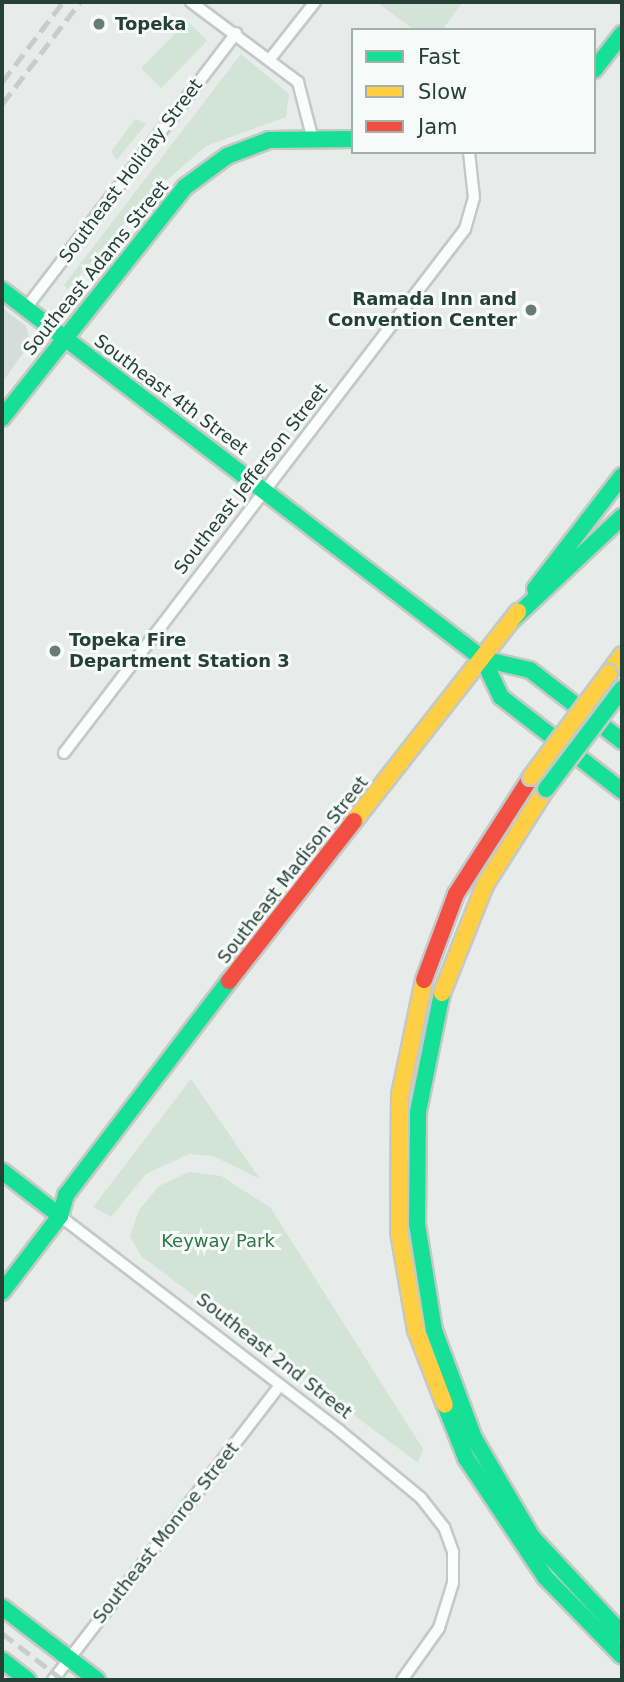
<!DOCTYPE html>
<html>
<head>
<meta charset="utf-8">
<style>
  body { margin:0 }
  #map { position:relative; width:624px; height:1682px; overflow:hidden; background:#e7ecea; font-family:"DejaVu Sans",sans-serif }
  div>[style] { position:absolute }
  .built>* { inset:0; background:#d5ddd9 }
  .green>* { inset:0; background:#d1e4d6; transform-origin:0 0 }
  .roads { filter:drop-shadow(2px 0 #c4c9c7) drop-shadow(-2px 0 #c4c9c7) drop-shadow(0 2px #c4c9c7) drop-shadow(0 -2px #c4c9c7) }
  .street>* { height:10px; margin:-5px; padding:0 5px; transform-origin:5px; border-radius:5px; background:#fbfcfc }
  .fast>* { height:16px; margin:-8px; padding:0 8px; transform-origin:8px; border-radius:8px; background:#16e098 }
  .slow>* { height:16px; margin:-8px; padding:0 8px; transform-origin:8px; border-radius:8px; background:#ffcf43 }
  .jam>* { height:16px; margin:-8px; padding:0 8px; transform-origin:8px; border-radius:8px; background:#f24e42 }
  .rail>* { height:4.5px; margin-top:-2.25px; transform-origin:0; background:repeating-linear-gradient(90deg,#c8cccb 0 14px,transparent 0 21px) }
  .bridges { filter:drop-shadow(2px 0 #c2cac8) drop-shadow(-2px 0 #c2cac8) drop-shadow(0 2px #c2cac8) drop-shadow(0 -2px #c2cac8) }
  .fast-bridge>* { height:16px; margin:-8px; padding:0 8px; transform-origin:8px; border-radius:8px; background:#16e098 }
  .slow-bridge>* { height:16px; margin:-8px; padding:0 8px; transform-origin:8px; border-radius:8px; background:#ffcf43 }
  .dots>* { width:19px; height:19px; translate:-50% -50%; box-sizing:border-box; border:4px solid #f6faf8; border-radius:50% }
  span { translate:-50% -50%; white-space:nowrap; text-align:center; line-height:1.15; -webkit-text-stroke:6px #f6faf8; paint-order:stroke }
  .poi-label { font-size:18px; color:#244037; font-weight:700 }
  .left { translate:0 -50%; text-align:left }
  .right { translate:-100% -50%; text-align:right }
  .street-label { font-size:18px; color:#244037 }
  .park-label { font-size:18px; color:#2f7646 }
  .frame { position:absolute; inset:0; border:4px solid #244037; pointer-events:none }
  .legend { position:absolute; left:351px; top:28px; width:245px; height:126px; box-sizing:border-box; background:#f6faf8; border:2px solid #a2b0ab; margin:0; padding:9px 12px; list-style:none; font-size:21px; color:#244037 }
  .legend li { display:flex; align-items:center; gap:14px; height:35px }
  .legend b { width:35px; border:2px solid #a2b0ab }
</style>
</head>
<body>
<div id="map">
  <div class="built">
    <i style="clip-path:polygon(2px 308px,26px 326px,30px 343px,2px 383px)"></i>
  </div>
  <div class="green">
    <i style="clip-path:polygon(377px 2px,463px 2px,442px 30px,414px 30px)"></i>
    <i style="left:187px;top:21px;width:28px;height:66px;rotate:44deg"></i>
    <i style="clip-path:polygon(241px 54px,289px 94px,286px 117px,206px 146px,144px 200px,68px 289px,64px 285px)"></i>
    <i style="clip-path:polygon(135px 119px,146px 124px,117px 160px,111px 152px)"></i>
    <i style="clip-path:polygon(191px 1079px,260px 1179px,213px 1156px,189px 1154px,146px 1174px,111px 1217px,93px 1207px)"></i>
    <i style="clip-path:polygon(189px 1172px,221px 1176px,270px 1207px,423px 1449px,418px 1463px,141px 1256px,130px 1236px,139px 1210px,159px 1186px)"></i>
  </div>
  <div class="roads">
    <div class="street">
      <i style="left:191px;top:2px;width:134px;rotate:36.8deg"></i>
      <i style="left:298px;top:82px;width:56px;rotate:75.5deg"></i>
      <i style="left:270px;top:59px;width:73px;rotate:-51.7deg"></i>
      <i style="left:26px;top:308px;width:346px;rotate:-52.6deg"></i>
      <i style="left:64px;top:753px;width:660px;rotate:-52.57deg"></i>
      <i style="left:465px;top:229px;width:32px;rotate:-74deg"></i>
      <i style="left:474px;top:198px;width:46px;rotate:-96.2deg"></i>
      <i style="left:60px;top:1216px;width:353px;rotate:37.5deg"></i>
      <i style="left:340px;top:1431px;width:105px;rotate:39.6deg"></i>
      <i style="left:421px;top:1498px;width:37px;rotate:52deg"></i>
      <i style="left:444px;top:1527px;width:27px;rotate:70deg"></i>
      <i style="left:453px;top:1552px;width:31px;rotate:90deg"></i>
      <i style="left:453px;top:1583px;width:47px;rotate:107.3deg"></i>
      <i style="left:439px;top:1628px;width:64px;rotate:125.4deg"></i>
      <i style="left:53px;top:1680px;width:372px;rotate:-52.4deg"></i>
    </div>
    <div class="fast">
      <i style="left:594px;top:70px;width:46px;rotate:-52.1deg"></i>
      <i style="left:2px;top:290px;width:606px;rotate:37.49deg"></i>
      <i style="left:483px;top:659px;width:48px;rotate:13.2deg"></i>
      <i style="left:530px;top:670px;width:116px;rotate:37.7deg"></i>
      <i style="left:2px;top:418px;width:295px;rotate:-51.6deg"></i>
      <i style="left:185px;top:187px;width:52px;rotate:-36.4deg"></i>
      <i style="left:227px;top:156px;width:45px;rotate:-20.9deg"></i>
      <i style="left:269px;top:140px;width:84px;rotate:-0.7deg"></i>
      <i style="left:535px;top:589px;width:143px;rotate:-52.4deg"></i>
      <i style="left:510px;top:622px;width:154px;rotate:-43.2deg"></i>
      <i style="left:483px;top:659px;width:42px;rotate:64.7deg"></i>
      <i style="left:501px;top:697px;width:153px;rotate:37.8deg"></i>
      <i style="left:442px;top:993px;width:121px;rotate:101.4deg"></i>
      <i style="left:418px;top:1112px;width:112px;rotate:90.5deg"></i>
      <i style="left:417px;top:1224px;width:107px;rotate:80.9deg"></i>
      <i style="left:434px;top:1330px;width:115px;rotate:69.7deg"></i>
      <i style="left:474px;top:1438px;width:115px;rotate:59.6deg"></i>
      <i style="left:532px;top:1537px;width:132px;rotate:47.1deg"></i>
      <i style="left:2px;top:1171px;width:73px;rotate:37.8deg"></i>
      <i style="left:2px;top:1292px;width:96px;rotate:-52.7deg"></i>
      <i style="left:60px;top:1216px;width:22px;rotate:-74deg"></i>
      <i style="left:66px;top:1195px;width:269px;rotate:-52.7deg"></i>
      <i style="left:445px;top:1405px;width:57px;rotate:68.4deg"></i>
      <i style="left:466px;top:1458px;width:143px;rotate:56.4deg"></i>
      <i style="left:545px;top:1577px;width:110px;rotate:45.7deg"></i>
      <i style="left:2px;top:1607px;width:120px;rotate:37.5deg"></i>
      <i style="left:2px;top:1660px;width:33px;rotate:38deg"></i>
    </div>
    <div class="slow">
      <i style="left:609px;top:673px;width:22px;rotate:-54deg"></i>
      <i style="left:354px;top:821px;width:266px;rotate:-51.9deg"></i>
      <i style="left:424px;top:980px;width:117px;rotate:101.8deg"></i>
      <i style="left:400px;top:1095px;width:137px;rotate:90.4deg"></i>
      <i style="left:399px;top:1232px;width:99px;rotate:80.2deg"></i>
      <i style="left:416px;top:1330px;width:80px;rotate:68.9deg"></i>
      <i style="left:442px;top:993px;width:116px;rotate:-68.3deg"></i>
      <i style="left:485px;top:885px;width:114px;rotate:-57.6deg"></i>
    </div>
    <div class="jam">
      <i style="left:424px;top:980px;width:92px;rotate:-69.6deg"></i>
      <i style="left:456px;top:894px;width:139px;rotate:-57.3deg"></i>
      <i style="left:229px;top:981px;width:203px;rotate:-52deg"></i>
    </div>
  </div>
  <div class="rail">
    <i style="left:2px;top:82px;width:101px;rotate:-52.7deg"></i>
    <i style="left:2px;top:104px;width:128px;rotate:-52.6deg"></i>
    <i style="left:2px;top:1633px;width:77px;rotate:37.6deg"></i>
  </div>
  <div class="bridges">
    <div class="fast-bridge">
      <i style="left:546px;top:789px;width:126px;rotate:-52.8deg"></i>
    </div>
    <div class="slow-bridge">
      <i style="left:531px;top:777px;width:130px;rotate:-53.1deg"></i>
    </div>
  </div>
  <div class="dots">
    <i style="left:99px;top:24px;background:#687c76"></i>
    <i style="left:531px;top:310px;background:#687c76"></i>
    <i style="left:55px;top:651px;background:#687c76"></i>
  </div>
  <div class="poi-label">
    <span class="left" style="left:115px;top:24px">Topeka</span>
    <span class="right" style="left:517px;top:310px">Ramada Inn and<br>Convention Center</span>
    <span class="left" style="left:69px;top:651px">Topeka Fire<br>Department Station 3</span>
  </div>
  <div class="street-label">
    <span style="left:131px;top:171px;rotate:-53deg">Southeast Holiday Street</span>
    <span style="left:96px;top:268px;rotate:-51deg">Southeast Adams Street</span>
    <span style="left:171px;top:395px;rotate:37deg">Southeast 4th Street</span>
    <span style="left:251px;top:479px;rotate:-52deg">Southeast Jefferson Street</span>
    <span style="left:293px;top:870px;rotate:-52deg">Southeast Madison Street</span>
    <span style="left:274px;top:1356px;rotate:38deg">Southeast 2nd Street</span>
    <span style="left:166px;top:1533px;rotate:-52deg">Southeast Monroe Street</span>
  </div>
  <div class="park-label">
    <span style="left:218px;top:1241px">Keyway Park</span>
  </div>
  <div class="frame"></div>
  <ul class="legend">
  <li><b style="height:9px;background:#16e098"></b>Fast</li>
  <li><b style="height:9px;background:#ffcf43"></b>Slow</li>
  <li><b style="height:9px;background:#f24e42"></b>Jam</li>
  </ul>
</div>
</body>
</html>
